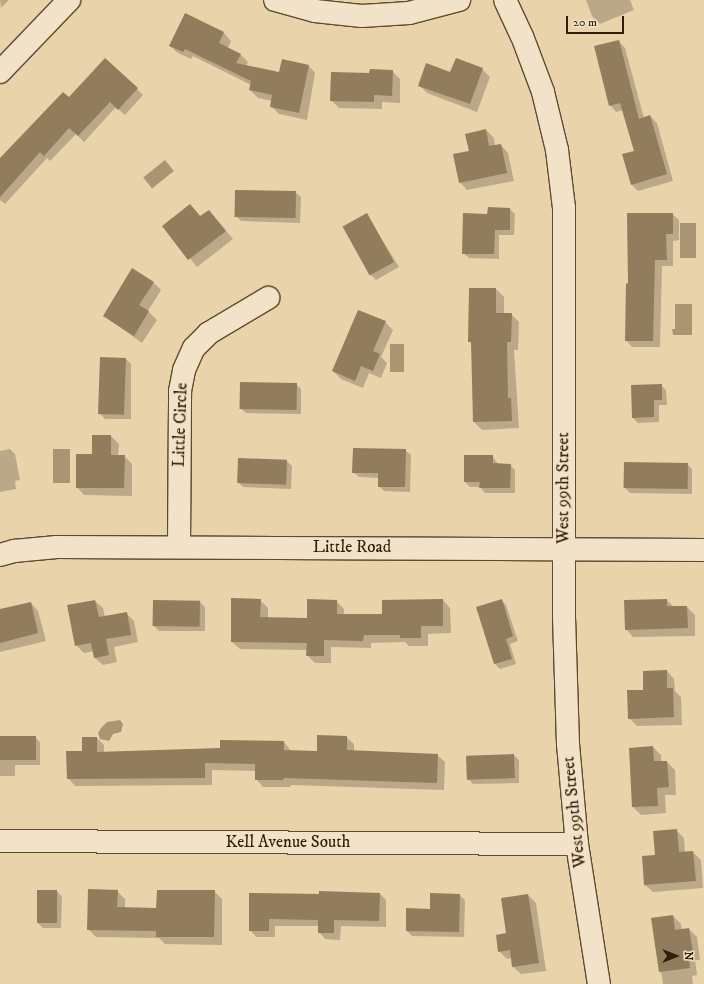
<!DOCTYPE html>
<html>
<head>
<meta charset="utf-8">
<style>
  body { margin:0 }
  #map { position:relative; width:704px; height:984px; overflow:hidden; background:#e9d3ab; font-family:"IM FELL DW Pica",serif }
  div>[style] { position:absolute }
  .water>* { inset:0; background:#aa9573; transform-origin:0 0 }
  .shadow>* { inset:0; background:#0003 }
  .building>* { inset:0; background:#917c5c; transform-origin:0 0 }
  .roads { filter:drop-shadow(1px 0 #5f4b2f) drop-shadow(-1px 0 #5f4b2f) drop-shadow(0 1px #5f4b2f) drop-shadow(0 -1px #5f4b2f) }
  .minor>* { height:22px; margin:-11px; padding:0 11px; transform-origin:11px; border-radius:11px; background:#f1e2c8 }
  span { translate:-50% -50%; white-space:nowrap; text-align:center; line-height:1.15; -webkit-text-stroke:3px #f1e2c8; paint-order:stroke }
  .street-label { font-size:17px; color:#311e06 }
  .north { position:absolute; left:656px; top:936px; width:40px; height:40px; -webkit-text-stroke:3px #f1e2c8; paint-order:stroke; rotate:90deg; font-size:11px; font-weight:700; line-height:16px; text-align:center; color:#311e06 }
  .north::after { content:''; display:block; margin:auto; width:14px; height:18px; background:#311e06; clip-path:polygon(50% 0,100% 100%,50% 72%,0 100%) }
  .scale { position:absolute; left:566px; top:16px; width:58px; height:18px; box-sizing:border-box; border:2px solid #311e06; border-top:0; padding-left:5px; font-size:12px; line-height:14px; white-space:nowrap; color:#311e06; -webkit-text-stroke:3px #f1e2c8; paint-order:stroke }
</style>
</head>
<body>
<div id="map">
  <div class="water">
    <i style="left:165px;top:160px;width:14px;height:28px;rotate:51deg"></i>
    <i style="left:680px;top:223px;width:16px;height:35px"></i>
    <i style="clip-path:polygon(675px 304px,692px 304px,692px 335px,673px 335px,672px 329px,675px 329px)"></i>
    <i style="left:390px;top:344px;width:14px;height:28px"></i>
    <i style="left:53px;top:449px;width:17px;height:34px"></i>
    <i style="clip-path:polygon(120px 720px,123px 724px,121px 732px,113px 734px,109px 741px,100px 739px,98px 733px,101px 728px,107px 722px)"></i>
  </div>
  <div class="shadow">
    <i style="clip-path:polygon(0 0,9px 0,1px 8px)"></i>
    <i style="clip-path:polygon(586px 0,630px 0,634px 10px,600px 24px,592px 16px)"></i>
    <i style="clip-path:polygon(186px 14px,224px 33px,231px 41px,228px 48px,240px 54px,248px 62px,246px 66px,279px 73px,308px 65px,315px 73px,307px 120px,279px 114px,271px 106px,272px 101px,258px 98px,250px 90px,251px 85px,193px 56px,191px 59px,178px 53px,170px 46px)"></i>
    <i style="clip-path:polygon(619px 41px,625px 48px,644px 118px,650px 116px,657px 123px,673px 181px,638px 191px,632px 185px,636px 151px,623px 110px,616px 112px,610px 105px)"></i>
    <i style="clip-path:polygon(482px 69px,490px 77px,477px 112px,427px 93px,419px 85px)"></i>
    <i style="clip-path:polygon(392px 71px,400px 79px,400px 103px,382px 102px,382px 109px,339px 108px,331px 100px,370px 74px)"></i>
    <i style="clip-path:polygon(137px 89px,143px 95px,125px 115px,116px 107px,84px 142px,76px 134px,50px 161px,47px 158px,5px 204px,0 200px,0 160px,69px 99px)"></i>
    <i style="clip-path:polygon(486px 130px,494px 138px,495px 146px,501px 145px,508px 153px,514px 181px,467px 190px,460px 182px,470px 152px)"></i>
    <i style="clip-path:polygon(295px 192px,301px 197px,300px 223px,241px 221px,236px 216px)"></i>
    <i style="clip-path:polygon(190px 205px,201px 217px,209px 211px,233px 239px,197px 267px,164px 226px)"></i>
    <i style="clip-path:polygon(510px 209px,515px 214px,514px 235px,499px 235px,499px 259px,469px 258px,463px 253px,488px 215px)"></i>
    <i style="clip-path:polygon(672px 214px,679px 220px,679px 240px,673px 241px,673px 266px,662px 266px,660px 347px,632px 347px,626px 340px,629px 285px)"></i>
    <i style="clip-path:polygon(367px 215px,399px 267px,376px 280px,371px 275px)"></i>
    <i style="clip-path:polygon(153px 282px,161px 290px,148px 311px,157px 320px,142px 343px,104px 316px)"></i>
    <i style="clip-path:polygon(470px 289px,496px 289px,504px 297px,504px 314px,511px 314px,519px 322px,518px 350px,514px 350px,519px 428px,482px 430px,474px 422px,472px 344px,469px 341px)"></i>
    <i style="clip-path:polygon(385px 322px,393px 330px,381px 357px,387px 363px,381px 378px,369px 373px,363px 388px,341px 379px,333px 371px)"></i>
    <i style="clip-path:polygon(101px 358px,126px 359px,131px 364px,131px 419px,105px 419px,100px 414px)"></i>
    <i style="clip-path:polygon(296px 384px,301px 389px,301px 414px,246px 413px,240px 408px)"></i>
    <i style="clip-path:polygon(661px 385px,666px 390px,667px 405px,659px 405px,659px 422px,638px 423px,633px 418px)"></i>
    <i style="clip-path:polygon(111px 436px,119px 444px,118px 456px,124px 456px,132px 464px,132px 496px,84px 495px,77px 487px,93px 455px)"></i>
    <i style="clip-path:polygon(10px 449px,15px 454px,20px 480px,15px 481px,16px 489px,0 492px,0 451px)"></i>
    <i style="clip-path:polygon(405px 450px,411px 455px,410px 492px,384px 491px,379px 486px,379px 478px,359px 477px,353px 472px)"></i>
    <i style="clip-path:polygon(492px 456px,498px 464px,510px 465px,515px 470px,515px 493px,485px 493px,480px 487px,470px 487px,465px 482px)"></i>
    <i style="clip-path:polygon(287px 461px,292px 466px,291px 489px,243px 487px,238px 482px)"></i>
    <i style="clip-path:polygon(687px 464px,692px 469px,692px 494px,630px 493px,625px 488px)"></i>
    <i style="clip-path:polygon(260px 600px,268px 608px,268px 618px,308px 619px,336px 601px,344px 609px,344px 615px,383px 615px,443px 600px,450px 608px,451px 633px,428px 634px,428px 646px,409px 646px,405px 642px,371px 643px,371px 648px,331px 647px,331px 663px,315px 663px,307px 655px,308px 650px,240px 649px,232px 642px)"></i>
    <i style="clip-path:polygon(501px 600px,506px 605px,518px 641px,510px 644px,516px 664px,500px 669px,495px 664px,477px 608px)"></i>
    <i style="clip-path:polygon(667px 600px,674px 607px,687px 607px,695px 615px,695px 636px,633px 637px,626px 629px)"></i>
    <i style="clip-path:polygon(95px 601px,103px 608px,105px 617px,126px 613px,134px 621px,138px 642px,114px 647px,117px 662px,103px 665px,95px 658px,94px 651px,84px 653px,76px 645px)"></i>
    <i style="clip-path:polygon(200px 602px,205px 607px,205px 631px,159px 631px,154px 626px)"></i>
    <i style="clip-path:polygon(31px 603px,38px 611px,46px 641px,0 652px,0 610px)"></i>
    <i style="clip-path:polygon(667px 671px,674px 679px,675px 691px,681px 697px,682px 725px,637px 726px,629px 718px,644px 691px)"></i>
    <i style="clip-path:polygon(0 737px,35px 737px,40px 742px,40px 765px,15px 765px,15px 776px,0 776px)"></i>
    <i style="clip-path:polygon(346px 737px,354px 744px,354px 752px,437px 755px,445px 762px,444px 790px,291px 785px,290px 787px,263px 787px,256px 779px,256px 771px,212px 770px,212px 785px,75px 786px,68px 778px,83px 752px,97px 738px,104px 745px,104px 752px,221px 749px,284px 742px,291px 751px,318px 752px)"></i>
    <i style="clip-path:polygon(653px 747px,661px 755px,661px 762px,667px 762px,675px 770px,676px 795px,665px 795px,666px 813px,641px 815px,633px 807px)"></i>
    <i style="clip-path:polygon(514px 755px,519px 760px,519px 783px,473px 784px,468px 779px)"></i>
    <i style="clip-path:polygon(676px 830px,684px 838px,685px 852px,693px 852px,701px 860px,703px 888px,653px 892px,645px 885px,656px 856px)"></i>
    <i style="clip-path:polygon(57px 891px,62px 897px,61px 928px,43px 928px,38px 923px)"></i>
    <i style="clip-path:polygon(117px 891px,125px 899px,125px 908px,157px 909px,214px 891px,222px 899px,222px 945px,165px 944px,159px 938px,96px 937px,88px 929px)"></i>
    <i style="clip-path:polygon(250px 894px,380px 894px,386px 900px,386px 927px,341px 926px,340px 940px,325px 939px,319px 932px,319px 926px,275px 926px,275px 937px,256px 937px,250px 930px)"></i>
    <i style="clip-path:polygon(459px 895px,465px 900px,464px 937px,412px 936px,407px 931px,431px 910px)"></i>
    <i style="clip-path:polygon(528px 895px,536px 903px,546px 971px,521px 974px,513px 967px,512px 958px,507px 959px,499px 951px)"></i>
    <i style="clip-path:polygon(673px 916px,681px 924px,682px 930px,689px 929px,697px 937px,700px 960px,695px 960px,697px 975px,692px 976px,693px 984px,663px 984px,652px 918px)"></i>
  </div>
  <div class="building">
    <i style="clip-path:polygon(185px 13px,224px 32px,219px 43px,241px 54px,236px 63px,279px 72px,282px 59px,309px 65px,299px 113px,270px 107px,272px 95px,249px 90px,251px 81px,185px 49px,183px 52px,169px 46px)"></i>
    <i style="clip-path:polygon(619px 40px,639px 119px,650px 115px,667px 174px,631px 185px,622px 154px,634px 151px,620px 103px,609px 106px,594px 46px)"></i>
    <i style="clip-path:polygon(105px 58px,138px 88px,118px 110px,110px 102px,78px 136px,69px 128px,44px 156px,40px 152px,0 197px,0 158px,63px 92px,69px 97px)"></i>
    <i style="clip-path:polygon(456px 58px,483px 68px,470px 104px,418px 86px,426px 63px,450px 72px)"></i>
    <i style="clip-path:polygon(370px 69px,393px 70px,392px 96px,374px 95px,374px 102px,330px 101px,331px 72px,369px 73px)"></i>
    <i style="clip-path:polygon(486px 129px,489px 146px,501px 144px,507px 173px,459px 183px,453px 154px,469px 151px,465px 134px)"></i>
    <i style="left:235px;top:190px;width:61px;height:27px;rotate:1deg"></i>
    <i style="clip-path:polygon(190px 204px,200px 216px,209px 210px,226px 231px,188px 260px,162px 226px)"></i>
    <i style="clip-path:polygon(488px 207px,510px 208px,510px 230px,495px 230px,494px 254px,462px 254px,463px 213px,487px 214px)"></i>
    <i style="left:367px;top:213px;width:56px;height:28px;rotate:61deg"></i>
    <i style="clip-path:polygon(627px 213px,673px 213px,673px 234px,666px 234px,667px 260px,655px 260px,653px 341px,625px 341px,626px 283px,628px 284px)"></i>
    <i style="clip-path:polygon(132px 268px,154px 282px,139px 305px,149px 311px,134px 336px,103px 316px)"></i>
    <i style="clip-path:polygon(469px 288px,496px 288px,496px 313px,512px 313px,511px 342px,507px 342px,508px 398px,511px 398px,512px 421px,473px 422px,471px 342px,468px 342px)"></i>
    <i style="clip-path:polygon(358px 310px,386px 321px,373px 351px,380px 354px,373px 371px,361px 366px,355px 381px,332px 371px)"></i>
    <i style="left:100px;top:357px;width:26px;height:57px;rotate:2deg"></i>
    <i style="left:240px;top:382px;width:57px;height:27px;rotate:1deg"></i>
    <i style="clip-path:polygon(662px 384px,662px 400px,654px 400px,654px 417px,632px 418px,631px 385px)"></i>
    <i style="clip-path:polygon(92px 435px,111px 435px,111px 455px,125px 455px,124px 488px,76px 488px,76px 454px,92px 454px)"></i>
    <i style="clip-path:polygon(353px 448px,406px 449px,405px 487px,378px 487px,378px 473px,352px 473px)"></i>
    <i style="clip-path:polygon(464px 455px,493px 455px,493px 463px,511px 464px,510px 488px,479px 488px,480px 482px,464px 482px)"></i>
    <i style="left:238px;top:458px;width:49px;height:25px;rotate:2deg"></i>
    <i style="left:624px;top:462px;width:64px;height:26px;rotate:1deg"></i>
    <i style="clip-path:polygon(231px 598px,261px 599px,260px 617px,307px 618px,307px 599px,337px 600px,337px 614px,382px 614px,382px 600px,443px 599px,443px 626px,421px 626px,421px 638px,400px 638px,400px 635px,364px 635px,363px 641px,324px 640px,324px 656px,306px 656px,307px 643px,231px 642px)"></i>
    <i style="clip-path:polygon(502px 599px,513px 636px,506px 639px,512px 659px,494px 664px,476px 607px)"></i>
    <i style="clip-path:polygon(667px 599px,667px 606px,687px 606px,688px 628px,625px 630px,624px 600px)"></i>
    <i style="clip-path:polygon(95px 600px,99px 617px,127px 612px,131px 635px,106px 639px,109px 655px,94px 658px,91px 643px,75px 646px,67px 605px)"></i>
    <i style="left:153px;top:600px;width:47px;height:26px;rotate:1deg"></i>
    <i style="clip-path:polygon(31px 602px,38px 633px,0 643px,0 609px)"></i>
    <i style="clip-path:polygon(667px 670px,667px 688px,673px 688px,674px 717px,628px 719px,627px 690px,643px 690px,643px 671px)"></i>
    <i style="clip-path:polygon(317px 735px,347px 736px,347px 750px,438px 754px,437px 783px,284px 778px,283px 780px,255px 780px,255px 764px,205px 763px,205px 778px,67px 779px,66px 751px,82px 751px,82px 737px,97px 737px,97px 752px,220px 748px,220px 740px,284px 741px,284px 750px,317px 751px)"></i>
    <i style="left:0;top:736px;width:36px;height:24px"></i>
    <i style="clip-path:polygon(653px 746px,654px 761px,667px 761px,669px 787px,657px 788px,658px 806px,632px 807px,629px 748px)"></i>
    <i style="left:514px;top:754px;width:24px;height:48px;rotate:88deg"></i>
    <i style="clip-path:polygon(677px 829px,679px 852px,693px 851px,696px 881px,644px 885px,642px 856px,655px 855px,653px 831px)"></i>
    <i style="clip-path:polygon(88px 889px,118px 890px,117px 907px,156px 908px,157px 890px,215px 890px,214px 937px,156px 937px,156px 931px,87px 930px)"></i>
    <i style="left:37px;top:890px;width:20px;height:33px"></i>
    <i style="clip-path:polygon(319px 891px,380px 893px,379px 921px,334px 920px,334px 933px,318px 933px,318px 920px,269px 919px,269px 931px,249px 931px,249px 893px,319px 894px)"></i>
    <i style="clip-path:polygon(430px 893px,460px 894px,459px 932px,406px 931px,406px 908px,430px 909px)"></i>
    <i style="clip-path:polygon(528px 894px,539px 963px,512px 967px,510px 950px,498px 952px,496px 935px,506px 933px,501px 898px)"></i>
    <i style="clip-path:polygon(673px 915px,675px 930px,689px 928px,693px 952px,688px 953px,690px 968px,659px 972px,651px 918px)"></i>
  </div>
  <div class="roads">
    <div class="minor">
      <i style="left:275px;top:0;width:41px;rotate:15.4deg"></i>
      <i style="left:315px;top:11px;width:47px;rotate:6.1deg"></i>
      <i style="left:362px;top:16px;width:47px;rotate:-3.7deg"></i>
      <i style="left:409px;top:13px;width:52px;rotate:-14.6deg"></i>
      <i style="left:505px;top:0;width:40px;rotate:65deg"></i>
      <i style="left:522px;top:36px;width:60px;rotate:69.4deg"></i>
      <i style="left:543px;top:92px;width:60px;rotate:76.4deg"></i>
      <i style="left:557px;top:150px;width:58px;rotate:83.1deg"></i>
      <i style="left:564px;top:208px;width:409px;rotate:90deg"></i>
      <i style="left:564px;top:617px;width:127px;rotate:88.2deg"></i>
      <i style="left:568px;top:744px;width:100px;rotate:84.9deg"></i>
      <i style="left:577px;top:844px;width:142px;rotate:81.1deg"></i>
      <i style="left:0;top:72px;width:100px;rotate:-46.2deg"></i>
      <i style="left:179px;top:547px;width:156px;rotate:-89.6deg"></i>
      <i style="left:180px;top:391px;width:21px;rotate:-79deg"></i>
      <i style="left:184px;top:370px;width:24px;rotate:-66deg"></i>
      <i style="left:194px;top:348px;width:21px;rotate:-45deg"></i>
      <i style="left:209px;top:333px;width:69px;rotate:-30.7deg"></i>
      <i style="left:0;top:555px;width:15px;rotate:-16deg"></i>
      <i style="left:14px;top:551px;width:43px;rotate:-5.3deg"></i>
      <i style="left:57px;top:547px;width:647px;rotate:0.27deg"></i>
      <i style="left:0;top:841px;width:577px;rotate:0.3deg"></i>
    </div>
  </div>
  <div class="street-label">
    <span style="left:181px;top:425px;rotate:-88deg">Little Circle</span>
    <span style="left:564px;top:488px;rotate:-90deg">West 99th Street</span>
    <span style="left:352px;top:548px">Little Road</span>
    <span style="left:575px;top:812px;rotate:-96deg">West 99th Street</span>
    <span style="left:288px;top:843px">Kell Avenue South</span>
  </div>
  <div class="north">N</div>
  <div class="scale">20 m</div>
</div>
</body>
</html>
